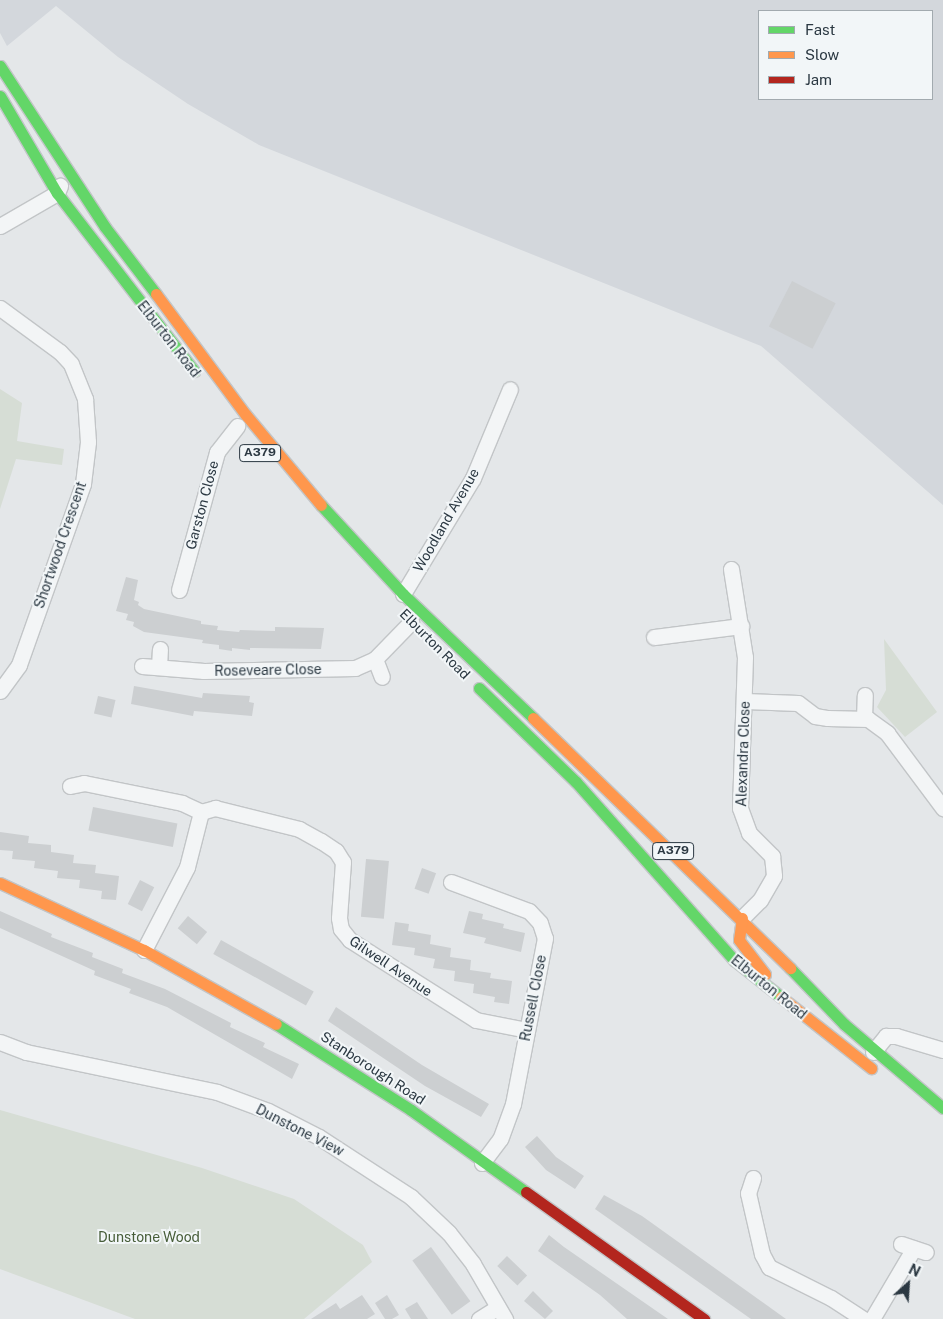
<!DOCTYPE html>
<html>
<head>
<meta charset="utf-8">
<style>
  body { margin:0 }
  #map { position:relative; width:943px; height:1319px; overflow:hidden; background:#e4e7e9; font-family:"Public Sans",sans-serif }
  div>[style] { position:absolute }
  .built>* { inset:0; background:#d3d7dc }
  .green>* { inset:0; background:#d6ddd5 }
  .building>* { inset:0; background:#cccfd1; transform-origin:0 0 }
  .roads { filter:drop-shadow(1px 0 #c2c5c7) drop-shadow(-1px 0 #c2c5c7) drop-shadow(0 1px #c2c5c7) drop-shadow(0 -1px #c2c5c7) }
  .street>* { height:15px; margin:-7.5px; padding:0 7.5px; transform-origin:7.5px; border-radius:7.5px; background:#f3f5f6 }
  .fast>* { height:11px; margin:-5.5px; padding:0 5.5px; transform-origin:5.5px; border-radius:5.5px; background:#63d668 }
  .slow>* { height:11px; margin:-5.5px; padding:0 5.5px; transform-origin:5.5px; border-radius:5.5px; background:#ff974d }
  .jam>* { height:11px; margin:-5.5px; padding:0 5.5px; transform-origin:5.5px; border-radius:5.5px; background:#b3261e }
  span { translate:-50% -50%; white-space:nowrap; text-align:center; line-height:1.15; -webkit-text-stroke:4px #f2f6f8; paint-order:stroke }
  .shield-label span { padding:1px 4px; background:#f2f6f8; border:1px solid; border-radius:4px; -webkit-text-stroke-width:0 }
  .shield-label { font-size:12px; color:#2b3842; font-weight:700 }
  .street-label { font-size:14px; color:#2b3842 }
  .park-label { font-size:14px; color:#475d39 }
  .legend { position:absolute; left:758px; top:10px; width:175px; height:90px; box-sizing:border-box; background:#f2f6f8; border:1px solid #a2aaaf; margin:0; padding:6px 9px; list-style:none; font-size:15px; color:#2b3842 }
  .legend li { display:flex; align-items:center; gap:10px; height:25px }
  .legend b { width:25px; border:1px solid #a2aaaf }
  .north { position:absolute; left:883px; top:1259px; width:50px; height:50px; -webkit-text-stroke:4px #f2f6f8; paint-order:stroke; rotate:26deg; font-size:14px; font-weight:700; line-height:20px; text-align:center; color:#2b3842 }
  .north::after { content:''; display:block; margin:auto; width:18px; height:22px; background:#2b3842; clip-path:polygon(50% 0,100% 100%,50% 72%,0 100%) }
</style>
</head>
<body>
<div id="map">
  <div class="built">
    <i style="clip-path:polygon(evenodd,0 0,943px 0,943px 505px,761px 346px,259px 145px,188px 104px,118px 57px,56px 6px,7px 46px,0 33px,0 0,759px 11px,932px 11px,932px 99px,759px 99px,759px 11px)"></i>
  </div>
  <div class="green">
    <i style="clip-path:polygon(0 389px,22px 403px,17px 441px,64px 449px,62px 465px,16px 459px,0 509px)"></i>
    <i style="clip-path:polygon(884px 639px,937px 712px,905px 737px,877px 707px,886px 690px)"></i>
    <i style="clip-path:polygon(0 1110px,202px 1168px,294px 1199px,363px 1245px,372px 1262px,304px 1319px,135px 1319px,0 1269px)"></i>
  </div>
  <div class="building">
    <i style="left:792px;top:281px;width:49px;height:51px;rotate:27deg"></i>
    <i style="clip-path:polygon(126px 577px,138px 580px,134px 600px,139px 602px,138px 605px,144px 609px,201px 621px,201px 624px,218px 626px,217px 630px,239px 632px,240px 630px,275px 631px,275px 627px,324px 628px,321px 649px,250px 648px,250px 650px,232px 648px,232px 651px,219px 649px,219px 645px,202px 643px,203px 640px,144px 632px,133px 626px,134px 622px,126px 620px,128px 614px,116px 611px)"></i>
    <i style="clip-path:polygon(134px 686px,202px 698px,203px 693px,250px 696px,249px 702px,254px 703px,252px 716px,194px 711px,193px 716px,131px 704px)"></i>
    <i style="left:98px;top:696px;width:18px;height:18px;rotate:13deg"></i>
    <i style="left:93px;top:807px;width:86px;height:24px;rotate:11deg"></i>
    <i style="clip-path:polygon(0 832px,29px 836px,28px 843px,51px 845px,51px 852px,74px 855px,73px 863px,96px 865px,95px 873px,119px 876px,116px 900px,101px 899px,102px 891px,79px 888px,80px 880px,57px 878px,58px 871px,34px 868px,35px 861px,12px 859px,13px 851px,0 850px)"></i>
    <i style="left:366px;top:859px;width:23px;height:58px;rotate:5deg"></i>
    <i style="left:422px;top:868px;width:15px;height:22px;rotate:20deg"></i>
    <i style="left:140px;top:880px;width:16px;height:27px;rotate:27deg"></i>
    <i style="clip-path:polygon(0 911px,52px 934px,51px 937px,93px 953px,92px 957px,123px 969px,122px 973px,165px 989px,231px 1023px,230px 1027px,265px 1043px,263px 1047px,299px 1064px,292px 1079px,167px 1007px,129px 993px,131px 989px,94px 975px,95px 971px,0 928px)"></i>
    <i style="clip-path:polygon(469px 911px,483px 914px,482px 919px,504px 924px,503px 928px,525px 933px,521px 952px,484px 943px,486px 938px,463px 933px)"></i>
    <i style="left:188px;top:916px;width:25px;height:16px;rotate:40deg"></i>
    <i style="clip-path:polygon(395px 922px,409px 924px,408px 931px,431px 935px,430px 944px,451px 948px,450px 957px,471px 960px,470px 970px,491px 973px,490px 978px,512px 981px,509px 1004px,494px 1002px,495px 997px,473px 993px,474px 984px,454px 981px,455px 971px,433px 968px,435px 959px,414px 955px,415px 948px,392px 945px)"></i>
    <i style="left:221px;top:940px;width:106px;height:16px;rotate:29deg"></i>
    <i style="clip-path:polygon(336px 1007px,422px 1065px,489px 1104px,481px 1117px,425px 1086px,328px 1021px)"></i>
    <i style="clip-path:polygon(537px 1136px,556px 1157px,584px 1176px,575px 1189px,546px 1170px,525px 1147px)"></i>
    <i style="clip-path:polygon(604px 1195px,642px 1216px,786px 1319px,751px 1319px,595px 1209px)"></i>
    <i style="clip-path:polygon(549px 1235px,564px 1247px,668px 1319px,627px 1319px,600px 1295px,538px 1251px)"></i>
    <i style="left:431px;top:1247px;width:67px;height:23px;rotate:54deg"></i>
    <i style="left:507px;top:1256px;width:28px;height:14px;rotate:44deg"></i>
    <i style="clip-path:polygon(533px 1291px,553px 1311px,545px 1319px,524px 1301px)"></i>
    <i style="clip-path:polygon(362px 1295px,375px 1314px,367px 1319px,311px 1319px,336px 1303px,340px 1309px)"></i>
    <i style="clip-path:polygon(387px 1295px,399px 1315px,392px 1319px,385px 1319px,375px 1303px)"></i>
    <i style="clip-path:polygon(417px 1302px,428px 1319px,411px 1319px,405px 1309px)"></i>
  </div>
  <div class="roads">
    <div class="street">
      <i style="left:0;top:226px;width:66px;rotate:-30.1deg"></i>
      <i style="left:57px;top:193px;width:8px;rotate:-67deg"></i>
      <i style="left:0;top:308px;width:74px;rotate:36.3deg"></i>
      <i style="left:60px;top:352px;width:16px;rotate:47deg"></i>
      <i style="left:71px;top:364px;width:38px;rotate:68deg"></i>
      <i style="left:85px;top:399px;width:43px;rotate:86deg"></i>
      <i style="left:88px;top:442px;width:42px;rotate:96.8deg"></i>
      <i style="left:83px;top:484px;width:192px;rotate:109.5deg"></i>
      <i style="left:19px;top:665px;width:32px;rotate:126deg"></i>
      <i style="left:731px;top:569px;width:89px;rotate:81deg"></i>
      <i style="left:745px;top:657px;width:151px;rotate:91.9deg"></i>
      <i style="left:740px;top:808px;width:27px;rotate:70deg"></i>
      <i style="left:749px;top:833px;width:33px;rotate:45deg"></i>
      <i style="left:772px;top:856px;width:20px;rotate:84deg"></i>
      <i style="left:774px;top:876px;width:28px;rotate:120deg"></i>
      <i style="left:760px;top:900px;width:25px;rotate:135deg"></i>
      <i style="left:179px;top:590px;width:143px;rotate:-74.6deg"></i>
      <i style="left:217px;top:452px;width:33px;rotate:-52deg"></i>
      <i style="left:403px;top:594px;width:135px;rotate:-58.9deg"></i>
      <i style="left:473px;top:478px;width:96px;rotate:-67.4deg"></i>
      <i style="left:654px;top:637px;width:88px;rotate:-7.2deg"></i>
      <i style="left:375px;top:659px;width:19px;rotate:69deg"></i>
      <i style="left:142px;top:666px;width:62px;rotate:4.6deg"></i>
      <i style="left:204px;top:671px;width:151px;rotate:-1.1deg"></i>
      <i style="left:355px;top:668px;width:22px;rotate:-24deg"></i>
      <i style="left:375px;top:659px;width:52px;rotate:-45.8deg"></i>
      <i style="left:159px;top:667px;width:18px;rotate:-87deg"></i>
      <i style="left:745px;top:701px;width:53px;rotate:2.2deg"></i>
      <i style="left:798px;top:703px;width:21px;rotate:37deg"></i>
      <i style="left:815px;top:716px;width:13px;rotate:9deg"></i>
      <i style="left:828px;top:718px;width:40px;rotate:1.4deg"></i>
      <i style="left:868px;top:719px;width:24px;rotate:36deg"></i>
      <i style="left:887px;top:733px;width:94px;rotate:53.3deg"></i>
      <i style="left:864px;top:718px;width:23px;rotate:-88deg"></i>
      <i style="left:70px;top:786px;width:14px;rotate:-12deg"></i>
      <i style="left:84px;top:783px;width:100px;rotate:11.5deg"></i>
      <i style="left:182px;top:803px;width:21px;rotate:25deg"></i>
      <i style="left:201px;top:812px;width:15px;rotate:-16deg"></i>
      <i style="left:215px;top:808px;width:87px;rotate:14deg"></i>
      <i style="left:299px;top:829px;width:25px;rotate:29deg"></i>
      <i style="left:321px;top:841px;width:18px;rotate:34deg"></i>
      <i style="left:336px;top:851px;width:13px;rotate:58deg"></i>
      <i style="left:343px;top:862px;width:56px;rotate:94.1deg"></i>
      <i style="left:339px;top:918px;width:11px;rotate:80deg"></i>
      <i style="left:341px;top:929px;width:14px;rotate:51deg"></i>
      <i style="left:350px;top:940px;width:149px;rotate:32.4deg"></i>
      <i style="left:476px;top:1020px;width:52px;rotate:11.1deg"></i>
      <i style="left:451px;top:882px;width:83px;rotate:20.4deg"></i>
      <i style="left:529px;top:911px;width:16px;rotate:47deg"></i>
      <i style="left:540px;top:923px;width:16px;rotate:72deg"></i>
      <i style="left:545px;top:938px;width:169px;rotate:100.9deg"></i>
      <i style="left:513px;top:1104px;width:37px;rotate:110deg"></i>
      <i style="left:500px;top:1139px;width:30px;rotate:127deg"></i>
      <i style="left:144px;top:950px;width:93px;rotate:-62.6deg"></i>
      <i style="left:187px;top:867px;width:57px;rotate:-75.7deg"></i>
      <i style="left:0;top:1042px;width:28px;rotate:21deg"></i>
      <i style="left:26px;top:1052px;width:195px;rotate:11.8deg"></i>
      <i style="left:217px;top:1092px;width:54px;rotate:20.4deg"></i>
      <i style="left:268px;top:1111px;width:57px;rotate:27deg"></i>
      <i style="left:319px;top:1137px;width:110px;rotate:33.1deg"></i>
      <i style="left:411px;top:1197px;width:52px;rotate:43.5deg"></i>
      <i style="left:449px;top:1233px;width:39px;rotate:52deg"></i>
      <i style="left:473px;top:1264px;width:64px;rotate:59.8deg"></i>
      <i style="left:873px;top:1052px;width:21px;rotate:-51deg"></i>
      <i style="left:886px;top:1036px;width:10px"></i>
      <i style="left:896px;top:1036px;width:49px;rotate:16.6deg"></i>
      <i style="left:753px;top:1178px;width:16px;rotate:108deg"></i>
      <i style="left:748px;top:1193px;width:63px;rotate:77.1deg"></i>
      <i style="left:762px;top:1254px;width:15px;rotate:62deg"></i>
      <i style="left:769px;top:1267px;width:69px;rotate:26.6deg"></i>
      <i style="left:831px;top:1298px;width:38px;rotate:33deg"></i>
      <i style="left:901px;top:1244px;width:26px;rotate:18deg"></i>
      <i style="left:479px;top:1319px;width:22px;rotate:-32deg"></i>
      <i style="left:872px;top:1319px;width:82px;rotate:-59.4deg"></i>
    </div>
    <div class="fast">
      <i style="left:0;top:66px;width:192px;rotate:56.9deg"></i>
      <i style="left:105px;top:227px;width:84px;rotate:52.7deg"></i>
      <i style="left:0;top:96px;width:113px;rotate:59.6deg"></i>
      <i style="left:57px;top:193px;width:225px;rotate:52.4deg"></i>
      <i style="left:321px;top:505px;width:121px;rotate:47.3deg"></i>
      <i style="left:403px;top:594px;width:180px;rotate:43.6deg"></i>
      <i style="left:479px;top:688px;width:135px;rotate:44.1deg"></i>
      <i style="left:576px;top:782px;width:238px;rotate:48.4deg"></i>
      <i style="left:734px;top:960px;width:60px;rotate:38.2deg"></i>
      <i style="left:790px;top:968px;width:78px;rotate:46deg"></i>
      <i style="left:844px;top:1024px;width:130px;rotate:40.3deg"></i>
      <i style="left:276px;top:1024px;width:160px;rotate:32.5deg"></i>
      <i style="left:411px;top:1110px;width:141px;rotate:35.5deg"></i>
    </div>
    <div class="slow">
      <i style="left:156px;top:294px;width:151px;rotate:53.4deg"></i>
      <i style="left:246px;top:415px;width:117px;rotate:50.2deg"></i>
      <i style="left:533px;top:718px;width:359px;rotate:44.2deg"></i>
      <i style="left:0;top:883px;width:159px;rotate:25deg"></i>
      <i style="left:144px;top:950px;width:151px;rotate:29.3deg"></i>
      <i style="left:742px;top:918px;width:22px;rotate:98deg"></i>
      <i style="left:739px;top:940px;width:43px;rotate:52.6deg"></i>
      <i style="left:781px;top:997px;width:115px;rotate:38.3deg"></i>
    </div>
    <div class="jam">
      <i style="left:526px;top:1192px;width:219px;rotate:35.5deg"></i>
    </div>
  </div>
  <div class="shield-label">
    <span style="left:260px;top:453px">A379</span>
    <span style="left:673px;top:851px">A379</span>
  </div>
  <div class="street-label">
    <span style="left:169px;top:339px;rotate:52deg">Elburton Road</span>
    <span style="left:202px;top:505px;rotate:-75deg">Garston Close</span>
    <span style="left:446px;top:520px;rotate:-60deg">Woodland Avenue</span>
    <span style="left:60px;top:545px;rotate:-71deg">Shortwood Crescent</span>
    <span style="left:435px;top:644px;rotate:45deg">Elburton Road</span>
    <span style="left:268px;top:670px;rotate:-1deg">Roseveare Close</span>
    <span style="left:743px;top:754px;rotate:-88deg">Alexandra Close</span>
    <span style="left:391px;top:966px;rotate:34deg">Gilwell Avenue</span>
    <span style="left:769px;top:987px;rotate:39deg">Elburton Road</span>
    <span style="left:533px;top:998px;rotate:-79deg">Russell Close</span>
    <span style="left:373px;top:1068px;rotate:33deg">Stanborough Road</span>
    <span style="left:300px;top:1130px;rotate:27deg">Dunstone View</span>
  </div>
  <div class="park-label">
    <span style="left:149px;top:1237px">Dunstone Wood</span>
  </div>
  <ul class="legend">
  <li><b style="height:6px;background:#63d668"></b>Fast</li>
  <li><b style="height:6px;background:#ff974d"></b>Slow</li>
  <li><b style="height:6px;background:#b3261e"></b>Jam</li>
  </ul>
  <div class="north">N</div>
</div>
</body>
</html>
